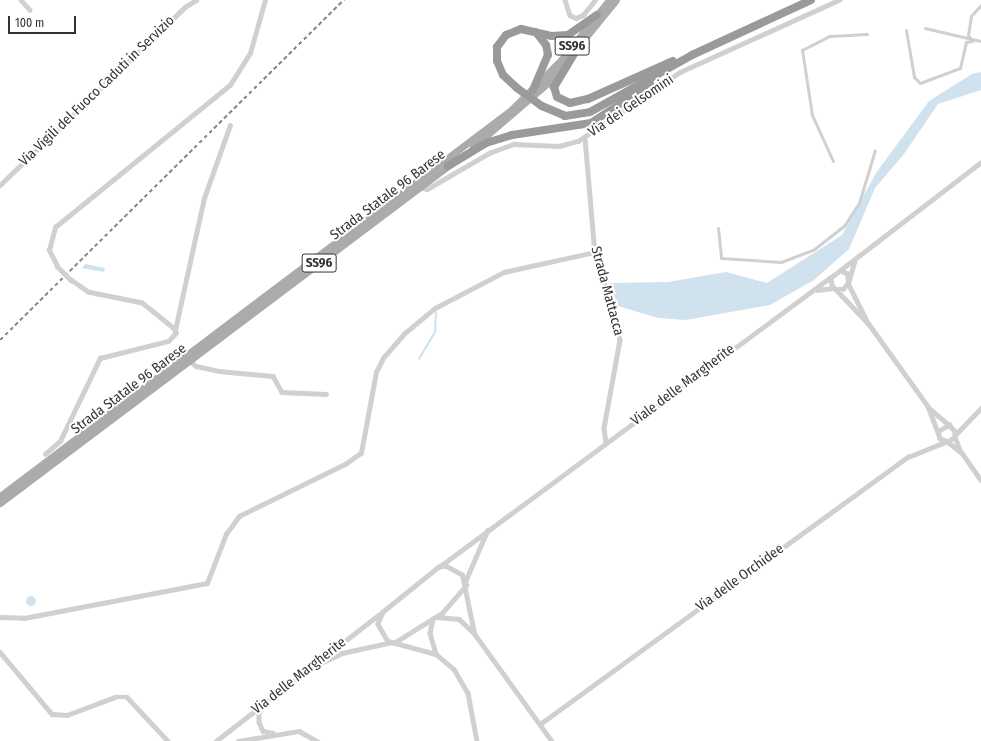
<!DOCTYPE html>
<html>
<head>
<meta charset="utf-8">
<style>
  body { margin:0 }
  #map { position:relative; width:981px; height:741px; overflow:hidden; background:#fff; font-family:"Fira Sans Condensed",sans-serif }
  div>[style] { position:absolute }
  .water>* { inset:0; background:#cfe2ee }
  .round { border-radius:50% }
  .stream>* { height:1.5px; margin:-0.75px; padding:0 0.75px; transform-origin:0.75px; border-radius:0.75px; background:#cfe2ee }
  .pedestrian>* { height:3px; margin:-1.5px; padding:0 1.5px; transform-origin:1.5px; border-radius:1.5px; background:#d0d0d0 }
  .minor>* { height:4.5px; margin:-2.25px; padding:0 2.25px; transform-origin:2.25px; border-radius:2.25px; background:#d0d0d0 }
  .primary>* { height:7px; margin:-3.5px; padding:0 3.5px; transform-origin:3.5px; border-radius:3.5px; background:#ababab }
  .motorway>* { height:8px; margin:-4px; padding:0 4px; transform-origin:4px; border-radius:4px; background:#9a9a9a }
  .rail>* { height:1.5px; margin-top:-0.75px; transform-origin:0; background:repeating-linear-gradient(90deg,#888 0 4px,transparent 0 7px) }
  .minor-bridge>* { height:4.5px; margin:-2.25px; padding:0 2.25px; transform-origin:2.25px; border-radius:2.25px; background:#d0d0d0 }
  .motorway-bridge>* { height:8px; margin:-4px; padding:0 4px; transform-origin:4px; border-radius:4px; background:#9a9a9a }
  span { translate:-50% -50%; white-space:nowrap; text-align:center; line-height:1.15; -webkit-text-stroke:4px #fff; paint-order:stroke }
  .shield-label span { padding:1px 3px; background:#fff; border:1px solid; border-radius:3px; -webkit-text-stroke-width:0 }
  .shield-label { font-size:13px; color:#333; font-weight:700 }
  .street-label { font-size:14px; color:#333 }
  .scale { position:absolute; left:8px; top:16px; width:68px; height:18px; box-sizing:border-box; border:2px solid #333; border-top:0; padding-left:5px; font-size:12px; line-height:14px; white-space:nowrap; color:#333; -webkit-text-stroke:3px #fff; paint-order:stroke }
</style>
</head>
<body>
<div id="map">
  <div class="water">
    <i style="clip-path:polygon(981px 72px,981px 90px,938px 104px,904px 154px,875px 188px,849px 249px,814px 280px,770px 305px,686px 320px,658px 318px,618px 306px,610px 283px,668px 282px,726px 272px,767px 283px,842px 235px,876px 173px,929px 101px,972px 74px)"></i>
    <i style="clip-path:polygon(85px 264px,105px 268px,104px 272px,82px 268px)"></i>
    <i class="round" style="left:26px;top:596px;width:10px;height:10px"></i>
  </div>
  <div class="stream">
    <i style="left:419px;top:359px;width:31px;rotate:-59deg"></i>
    <i style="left:435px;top:332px;width:19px;rotate:-87deg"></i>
  </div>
  <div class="pedestrian">
    <i style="left:925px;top:28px;width:57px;rotate:13.1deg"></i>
    <i style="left:906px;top:30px;width:48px;rotate:80.3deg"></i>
    <i style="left:914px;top:77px;width:8px;rotate:45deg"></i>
    <i style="left:920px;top:83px;width:43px;rotate:-20.6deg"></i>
    <i style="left:960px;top:68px;width:27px;rotate:-77deg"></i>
    <i style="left:966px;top:42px;width:6px;rotate:-9deg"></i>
    <i style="left:972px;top:41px;width:7px;rotate:-124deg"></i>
    <i style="left:968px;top:35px;width:19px;rotate:-81deg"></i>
    <i style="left:971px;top:16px;width:15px;rotate:-48deg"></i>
    <i style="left:833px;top:161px;width:51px;rotate:-114.5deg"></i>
    <i style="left:812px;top:115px;width:66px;rotate:-98.7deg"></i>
    <i style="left:802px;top:50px;width:31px;rotate:-27deg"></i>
    <i style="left:830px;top:36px;width:37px;rotate:-3deg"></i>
    <i style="left:718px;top:228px;width:30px;rotate:84deg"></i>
    <i style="left:721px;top:258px;width:60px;rotate:3.8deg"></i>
    <i style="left:781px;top:262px;width:34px;rotate:-21deg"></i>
    <i style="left:813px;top:250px;width:39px;rotate:-38deg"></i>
    <i style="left:844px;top:226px;width:27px;rotate:-57deg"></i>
    <i style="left:859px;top:203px;width:55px;rotate:-73.2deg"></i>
  </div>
  <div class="minor">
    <i style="left:21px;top:0;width:13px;rotate:48deg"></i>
    <i style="left:565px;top:0;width:16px;rotate:72deg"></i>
    <i style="left:570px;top:15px;width:7px;rotate:27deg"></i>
    <i style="left:576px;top:18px;width:8px;rotate:-23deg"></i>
    <i style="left:583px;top:15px;width:19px;rotate:-51deg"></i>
    <i style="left:585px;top:138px;width:106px;rotate:85.1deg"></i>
    <i style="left:594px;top:244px;width:99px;rotate:74.8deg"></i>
    <i style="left:620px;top:340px;width:89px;rotate:100.3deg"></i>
    <i style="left:604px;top:428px;width:14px;rotate:82deg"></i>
    <i style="left:0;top:185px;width:257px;rotate:-43.9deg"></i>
    <i style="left:185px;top:7px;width:13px;rotate:-32deg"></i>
    <i style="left:420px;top:187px;width:7px;rotate:16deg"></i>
    <i style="left:427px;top:189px;width:72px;rotate:-30.1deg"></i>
    <i style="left:489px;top:153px;width:27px;rotate:-20deg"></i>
    <i style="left:514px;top:144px;width:45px;rotate:2.5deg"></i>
    <i style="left:559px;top:146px;width:20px;rotate:-15deg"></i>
    <i style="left:578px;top:141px;width:123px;rotate:-34.1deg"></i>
    <i style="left:680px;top:72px;width:175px;rotate:-24.4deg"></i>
    <i style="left:57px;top:266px;width:18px;rotate:-117deg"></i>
    <i style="left:49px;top:250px;width:24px;rotate:-75deg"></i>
    <i style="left:55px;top:227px;width:225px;rotate:-39.1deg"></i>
    <i style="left:230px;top:85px;width:38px;rotate:-58deg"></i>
    <i style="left:250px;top:53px;width:55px;rotate:-74.2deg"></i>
    <i style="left:849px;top:280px;width:19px;rotate:-74deg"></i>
    <i style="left:848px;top:283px;width:45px;rotate:63.4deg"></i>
    <i style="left:836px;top:289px;width:7px"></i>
    <i style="left:843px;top:289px;width:8px;rotate:-50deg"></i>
    <i style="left:848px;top:283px;width:9px;rotate:-96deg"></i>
    <i style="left:847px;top:274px;width:7px;rotate:-153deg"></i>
    <i style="left:817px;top:290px;width:16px;rotate:-7deg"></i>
    <i style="left:175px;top:330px;width:135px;rotate:-77.6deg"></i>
    <i style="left:204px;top:198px;width:77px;rotate:-70.4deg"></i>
    <i style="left:189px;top:360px;width:9px;rotate:41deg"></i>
    <i style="left:196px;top:366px;width:24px;rotate:12deg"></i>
    <i style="left:219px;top:371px;width:54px;rotate:5.3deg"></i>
    <i style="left:273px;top:376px;width:18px;rotate:61deg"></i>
    <i style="left:282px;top:392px;width:44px;rotate:2.6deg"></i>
    <i style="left:929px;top:408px;width:26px;rotate:40deg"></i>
    <i style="left:938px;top:431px;width:13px;rotate:-29deg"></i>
    <i style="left:949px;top:425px;width:8px;rotate:45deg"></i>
    <i style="left:955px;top:431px;width:6px;rotate:90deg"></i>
    <i style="left:955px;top:437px;width:9px;rotate:144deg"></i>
    <i style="left:948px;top:442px;width:9px;rotate:-159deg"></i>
    <i style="left:940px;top:439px;width:34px;rotate:-111deg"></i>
    <i style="left:928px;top:407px;width:101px;rotate:-125.7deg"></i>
    <i style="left:869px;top:325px;width:54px;rotate:-133.5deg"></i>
    <i style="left:832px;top:286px;width:8px;rotate:-104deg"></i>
    <i style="left:830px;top:278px;width:190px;rotate:-37.5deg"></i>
    <i style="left:956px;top:434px;width:36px;rotate:-46deg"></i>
    <i style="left:955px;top:437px;width:16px;rotate:68deg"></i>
    <i style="left:948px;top:442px;width:18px;rotate:38deg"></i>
    <i style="left:962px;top:453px;width:33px;rotate:55deg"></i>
    <i style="left:45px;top:454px;width:20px;rotate:-41deg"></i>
    <i style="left:60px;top:441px;width:92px;rotate:-64.3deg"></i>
    <i style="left:100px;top:358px;width:70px;rotate:-14deg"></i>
    <i style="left:168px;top:341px;width:11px;rotate:-45deg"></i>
    <i style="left:176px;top:333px;width:6px;rotate:-121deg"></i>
    <i style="left:173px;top:328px;width:40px;rotate:-141deg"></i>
    <i style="left:142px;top:303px;width:55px;rotate:-168.5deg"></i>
    <i style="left:88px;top:292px;width:21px;rotate:-145deg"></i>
    <i style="left:439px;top:567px;width:486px;rotate:-36.5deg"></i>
    <i style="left:465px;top:582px;width:56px;rotate:-66.7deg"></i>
    <i style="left:0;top:617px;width:24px;rotate:2deg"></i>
    <i style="left:24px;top:618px;width:186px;rotate:-10.8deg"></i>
    <i style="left:207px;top:583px;width:53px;rotate:-68.8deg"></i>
    <i style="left:226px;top:534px;width:22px;rotate:-54deg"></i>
    <i style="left:239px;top:516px;width:118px;rotate:-26.1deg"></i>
    <i style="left:345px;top:464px;width:19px;rotate:-35deg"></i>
    <i style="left:361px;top:453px;width:82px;rotate:-79.5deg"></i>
    <i style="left:376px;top:372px;width:16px;rotate:-63deg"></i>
    <i style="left:383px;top:358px;width:33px;rotate:-49deg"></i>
    <i style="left:405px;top:333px;width:39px;rotate:-40deg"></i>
    <i style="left:435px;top:308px;width:78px;rotate:-27.6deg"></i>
    <i style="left:504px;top:272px;width:93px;rotate:-12.4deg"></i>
    <i style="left:437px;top:617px;width:22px;rotate:5deg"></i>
    <i style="left:459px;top:619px;width:21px;rotate:43deg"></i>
    <i style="left:474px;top:633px;width:133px;rotate:54.2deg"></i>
    <i style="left:433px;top:619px;width:14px;rotate:102deg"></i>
    <i style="left:430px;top:633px;width:22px;rotate:74deg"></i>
    <i style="left:474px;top:633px;width:59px;rotate:-101.7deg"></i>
    <i style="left:462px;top:575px;width:18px;rotate:-151deg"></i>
    <i style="left:446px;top:566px;width:7px;rotate:172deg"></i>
    <i style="left:439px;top:567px;width:72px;rotate:141.2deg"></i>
    <i style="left:383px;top:612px;width:13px;rotate:113deg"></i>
    <i style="left:378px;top:624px;width:20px;rotate:60deg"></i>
    <i style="left:388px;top:641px;width:50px;rotate:15.2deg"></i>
    <i style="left:436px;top:654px;width:23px;rotate:40deg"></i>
    <i style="left:454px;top:669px;width:28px;rotate:60deg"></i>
    <i style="left:468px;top:693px;width:49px;rotate:79.4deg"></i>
    <i style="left:394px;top:643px;width:57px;rotate:-32deg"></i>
    <i style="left:442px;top:613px;width:37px;rotate:-49deg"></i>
    <i style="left:0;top:652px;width:81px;rotate:50deg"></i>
    <i style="left:52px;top:714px;width:15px;rotate:4deg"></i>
    <i style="left:67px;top:715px;width:51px;rotate:-20.6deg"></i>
    <i style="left:115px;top:697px;width:12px"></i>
    <i style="left:127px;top:697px;width:60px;rotate:47deg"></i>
    <i style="left:321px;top:663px;width:23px;rotate:-25deg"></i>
    <i style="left:342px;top:653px;width:51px;rotate:-12.4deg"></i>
    <i style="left:265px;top:705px;width:10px;rotate:127deg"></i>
    <i style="left:259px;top:713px;width:9px;rotate:90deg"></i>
    <i style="left:259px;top:722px;width:10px;rotate:66deg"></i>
    <i style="left:263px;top:731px;width:10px;rotate:11deg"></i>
    <i style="left:540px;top:724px;width:455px;rotate:-36deg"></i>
    <i style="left:908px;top:457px;width:40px;rotate:-22deg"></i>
    <i style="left:216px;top:741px;width:207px;rotate:-37.8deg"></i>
    <i style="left:238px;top:741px;width:62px;rotate:-9.3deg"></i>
    <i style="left:299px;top:731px;width:21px;rotate:29deg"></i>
  </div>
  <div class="primary">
    <i style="left:473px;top:147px;width:101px;rotate:-40.6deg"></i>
    <i style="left:550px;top:81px;width:104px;rotate:-50.8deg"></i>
    <i style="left:0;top:496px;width:640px;rotate:-37.07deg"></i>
    <i style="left:511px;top:110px;width:71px;rotate:-45deg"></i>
    <i style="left:561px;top:60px;width:77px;rotate:-51.3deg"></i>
    <i style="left:0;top:503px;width:566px;rotate:-36.95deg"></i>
  </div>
  <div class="motorway">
    <i style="left:574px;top:54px;width:39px;rotate:121deg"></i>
    <i style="left:554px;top:87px;width:10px;rotate:73deg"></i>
    <i style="left:557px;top:97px;width:14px;rotate:25deg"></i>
    <i style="left:570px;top:103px;width:18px;rotate:-13deg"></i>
    <i style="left:588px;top:99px;width:93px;rotate:-24.1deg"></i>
    <i style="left:517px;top:88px;width:19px;rotate:-137deg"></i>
    <i style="left:503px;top:75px;width:15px;rotate:-113deg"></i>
    <i style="left:497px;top:61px;width:14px;rotate:-90deg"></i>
    <i style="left:497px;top:47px;width:15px;rotate:-53deg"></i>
    <i style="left:506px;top:35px;width:16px;rotate:-22deg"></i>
    <i style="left:521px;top:29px;width:31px;rotate:13deg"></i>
    <i style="left:551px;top:36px;width:17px;rotate:-3deg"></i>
    <i style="left:568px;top:35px;width:35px;rotate:-35deg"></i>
    <i style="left:533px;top:90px;width:38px;rotate:-67deg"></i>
    <i style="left:548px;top:55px;width:10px;rotate:-101deg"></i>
    <i style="left:546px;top:45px;width:16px;rotate:-128deg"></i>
    <i style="left:542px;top:106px;width:25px;rotate:23deg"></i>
    <i style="left:565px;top:116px;width:25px;rotate:-9deg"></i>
    <i style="left:590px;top:112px;width:117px;rotate:-29.2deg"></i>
    <i style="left:692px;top:55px;width:131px;rotate:-24.8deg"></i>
    <i style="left:448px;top:166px;width:44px;rotate:-31.2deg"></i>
    <i style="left:486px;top:143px;width:27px;rotate:-17deg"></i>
    <i style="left:512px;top:135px;width:80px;rotate:-8.6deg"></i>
    <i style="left:591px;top:123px;width:71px;rotate:-33.5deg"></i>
  </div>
  <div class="rail">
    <i style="left:0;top:340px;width:484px;rotate:-44.7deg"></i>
  </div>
  <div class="minor-bridge">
    <i style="left:57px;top:266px;width:20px;rotate:45deg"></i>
  </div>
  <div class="motorway-bridge">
    <i style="left:517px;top:88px;width:31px;rotate:36deg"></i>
  </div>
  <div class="shield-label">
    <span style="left:572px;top:46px">SS96</span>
    <span style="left:319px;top:263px">SS96</span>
  </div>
  <div class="street-label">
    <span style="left:97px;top:91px;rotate:-44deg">Via Vigili del Fuoco Caduti in Servizio</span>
    <span style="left:631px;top:106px;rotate:-34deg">Via dei Gelsomini</span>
    <span style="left:388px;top:195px;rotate:-37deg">Strada Statale 96 Barese</span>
    <span style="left:607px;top:291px;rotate:75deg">Strada Mattacca</span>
    <span style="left:683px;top:385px;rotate:-37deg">Viale delle Margherite</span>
    <span style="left:129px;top:389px;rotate:-37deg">Strada Statale 96 Barese</span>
    <span style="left:740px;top:578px;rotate:-36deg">Via delle Orchidee</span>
    <span style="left:299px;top:676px;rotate:-38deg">Via delle Margherite</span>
  </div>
  <div class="scale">100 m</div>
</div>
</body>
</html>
